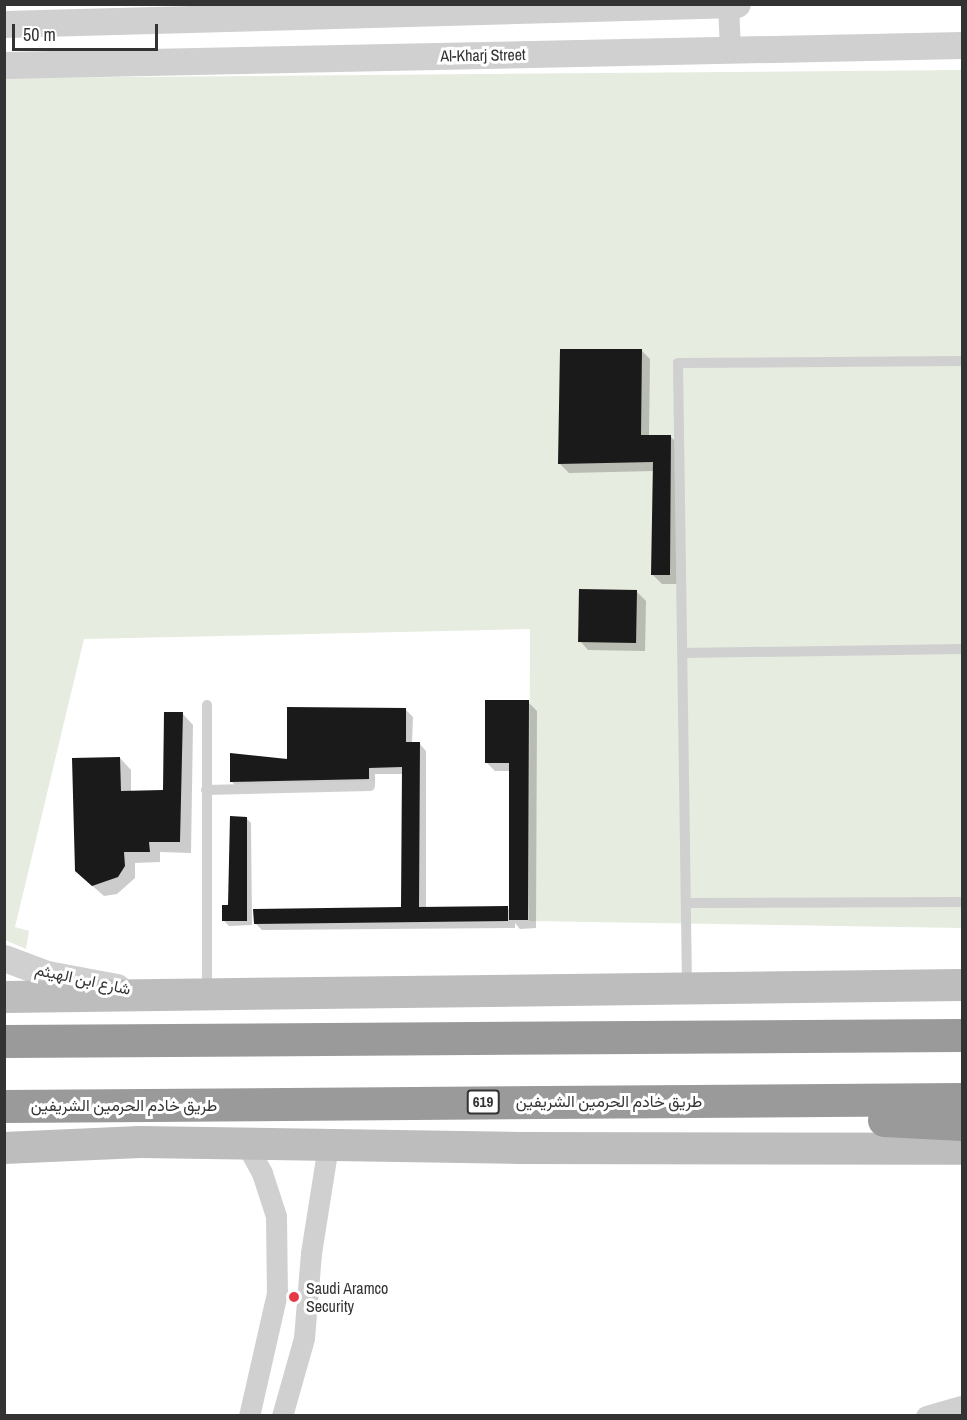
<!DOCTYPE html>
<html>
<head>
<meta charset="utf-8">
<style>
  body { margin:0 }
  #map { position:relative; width:967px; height:1420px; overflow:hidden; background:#fff; font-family:"Archivo Narrow",Vazirmatn,sans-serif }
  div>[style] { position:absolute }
  .green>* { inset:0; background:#e6ecdf }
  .shadow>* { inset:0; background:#0003 }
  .building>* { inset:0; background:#1a1a1a; transform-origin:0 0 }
  .service>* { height:10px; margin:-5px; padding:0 5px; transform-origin:5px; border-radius:5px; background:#d0d0d0 }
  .minor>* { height:21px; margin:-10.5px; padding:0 10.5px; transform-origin:10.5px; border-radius:10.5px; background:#d0d0d0 }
  .tertiary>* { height:27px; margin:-13.5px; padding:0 13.5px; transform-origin:13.5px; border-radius:13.5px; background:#d0d0d0 }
  .secondary>* { height:32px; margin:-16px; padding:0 16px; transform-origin:16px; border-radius:16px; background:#bdbdbd }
  .motorway>* { height:33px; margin:-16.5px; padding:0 16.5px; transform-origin:16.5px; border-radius:16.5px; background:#9a9a9a }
  .dots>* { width:16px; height:16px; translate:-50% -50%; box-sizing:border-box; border:3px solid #fff; border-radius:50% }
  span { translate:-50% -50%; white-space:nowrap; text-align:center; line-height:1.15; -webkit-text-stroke:6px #fff; paint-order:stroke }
  .shield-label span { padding:2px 4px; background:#fff; border:2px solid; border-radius:4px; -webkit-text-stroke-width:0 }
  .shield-label { font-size:15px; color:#333; font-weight:700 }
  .street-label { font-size:16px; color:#333 }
  .poi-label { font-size:16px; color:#333 }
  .left { translate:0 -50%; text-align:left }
  .frame { position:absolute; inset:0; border:6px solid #333; pointer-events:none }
  .scale { position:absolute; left:12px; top:24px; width:146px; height:27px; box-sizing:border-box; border:3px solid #333; border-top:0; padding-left:8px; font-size:18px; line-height:21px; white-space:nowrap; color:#333; -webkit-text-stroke:4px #fff; paint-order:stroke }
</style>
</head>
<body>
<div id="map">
  <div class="green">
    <i style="clip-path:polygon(962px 70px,962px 928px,529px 921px,530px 629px,84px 639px,15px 927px,29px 931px,26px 949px,5px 940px,4px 78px)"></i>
  </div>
  <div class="shadow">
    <i style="clip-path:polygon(641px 350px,650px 359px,649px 436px,671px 437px,680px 446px,678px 584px,662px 584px,653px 575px,654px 471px,569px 473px,560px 464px)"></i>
    <i style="clip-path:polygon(637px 592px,646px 601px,645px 651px,588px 650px,580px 641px)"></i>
    <i style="clip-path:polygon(528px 702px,537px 711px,536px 928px,520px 929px,515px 923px,515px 928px,262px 930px,255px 923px,403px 909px,404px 774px,375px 774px,375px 785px,238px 788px,231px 781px,406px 710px,413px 717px,412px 743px,419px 743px,426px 751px,426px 909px,507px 908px,511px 911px,510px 771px,495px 771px,486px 762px)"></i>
    <i style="clip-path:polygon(182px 713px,193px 725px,191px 853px,160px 852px,160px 862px,135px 863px,135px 878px,117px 894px,104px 896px,88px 882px,120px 758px,131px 770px,131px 792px,165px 791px)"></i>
    <i style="clip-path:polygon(246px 818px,251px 823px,252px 925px,229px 926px,224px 921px)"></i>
  </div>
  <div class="building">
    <i style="clip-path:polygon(560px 349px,642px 349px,641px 435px,671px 435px,670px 575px,651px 575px,653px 462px,558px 464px)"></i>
    <i style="left:579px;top:589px;width:58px;height:53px;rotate:1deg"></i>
    <i style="clip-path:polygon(485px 700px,529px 700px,528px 920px,509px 920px,509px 763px,485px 763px)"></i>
    <i style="clip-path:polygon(287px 707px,406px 708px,406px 742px,420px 742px,419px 907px,508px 906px,508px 921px,254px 924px,253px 909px,401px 907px,402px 767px,369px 768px,369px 779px,230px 782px,230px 753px,287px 759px)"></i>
    <i style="clip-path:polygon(164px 712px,183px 712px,180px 842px,149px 842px,150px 852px,124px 852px,125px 866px,118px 877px,92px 886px,75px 871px,72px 758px,120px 757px,121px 791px,163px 790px)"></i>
    <i style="clip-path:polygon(230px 816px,247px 817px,247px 921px,222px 921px,222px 905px,228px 905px)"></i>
  </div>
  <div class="service">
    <i style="left:682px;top:653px;width:280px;rotate:-0.8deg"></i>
    <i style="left:206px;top:790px;width:164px;rotate:-1.4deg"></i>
    <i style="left:686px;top:903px;width:276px;rotate:-0.2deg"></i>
    <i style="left:687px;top:985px;width:622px;rotate:-90.83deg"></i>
    <i style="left:678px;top:363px;width:284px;rotate:-0.4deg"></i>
    <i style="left:207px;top:991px;width:286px;rotate:-90deg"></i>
  </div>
  <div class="minor">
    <i style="left:728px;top:4px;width:45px;rotate:87.5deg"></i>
    <i style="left:246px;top:1144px;width:33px;rotate:61deg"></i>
    <i style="left:262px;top:1173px;width:45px;rotate:72deg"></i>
    <i style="left:276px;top:1216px;width:77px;rotate:89.3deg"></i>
    <i style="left:277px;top:1293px;width:126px;rotate:102.8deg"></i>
    <i style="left:282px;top:1416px;width:81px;rotate:-74.2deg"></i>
    <i style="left:304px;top:1338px;width:85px;rotate:-85.3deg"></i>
    <i style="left:311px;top:1253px;width:108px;rotate:-81deg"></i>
    <i style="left:926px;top:1416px;width:37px;rotate:-16deg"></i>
  </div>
  <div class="tertiary">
    <i style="left:4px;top:24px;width:733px;rotate:-1.56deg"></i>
    <i style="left:4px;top:65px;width:958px;rotate:-1.2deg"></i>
    <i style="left:4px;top:958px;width:46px;rotate:20.4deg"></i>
    <i style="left:47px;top:974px;width:71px;rotate:10.5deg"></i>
  </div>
  <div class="secondary">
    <i style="left:4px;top:997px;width:958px;rotate:-0.72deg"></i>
    <i style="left:4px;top:1148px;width:136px;rotate:-2.5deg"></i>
    <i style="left:140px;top:1142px;width:379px;rotate:0.9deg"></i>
    <i style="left:519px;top:1148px;width:443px;rotate:0.1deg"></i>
  </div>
  <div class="motorway">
    <i style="left:4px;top:1041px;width:958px;rotate:-0.36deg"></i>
    <i style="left:4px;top:1106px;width:958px;rotate:-0.42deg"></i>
    <i style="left:884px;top:1120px;width:78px;rotate:2.9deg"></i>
  </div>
  <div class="dots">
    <i style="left:294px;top:1297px;background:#e63946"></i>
  </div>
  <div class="shield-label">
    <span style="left:483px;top:1102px">619</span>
  </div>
  <div class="street-label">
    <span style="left:483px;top:55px;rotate:-1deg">Al-Kharj Street</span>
    <span style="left:83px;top:979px;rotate:12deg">شارع ابن الهيثم</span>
    <span style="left:609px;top:1101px">طريق خادم الحرمين الشريفين</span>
    <span style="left:124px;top:1105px">طريق خادم الحرمين الشريفين</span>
  </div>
  <div class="poi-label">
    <span class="left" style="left:306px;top:1297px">Saudi Aramco<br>Security</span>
  </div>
  <div class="frame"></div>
  <div class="scale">50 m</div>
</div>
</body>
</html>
